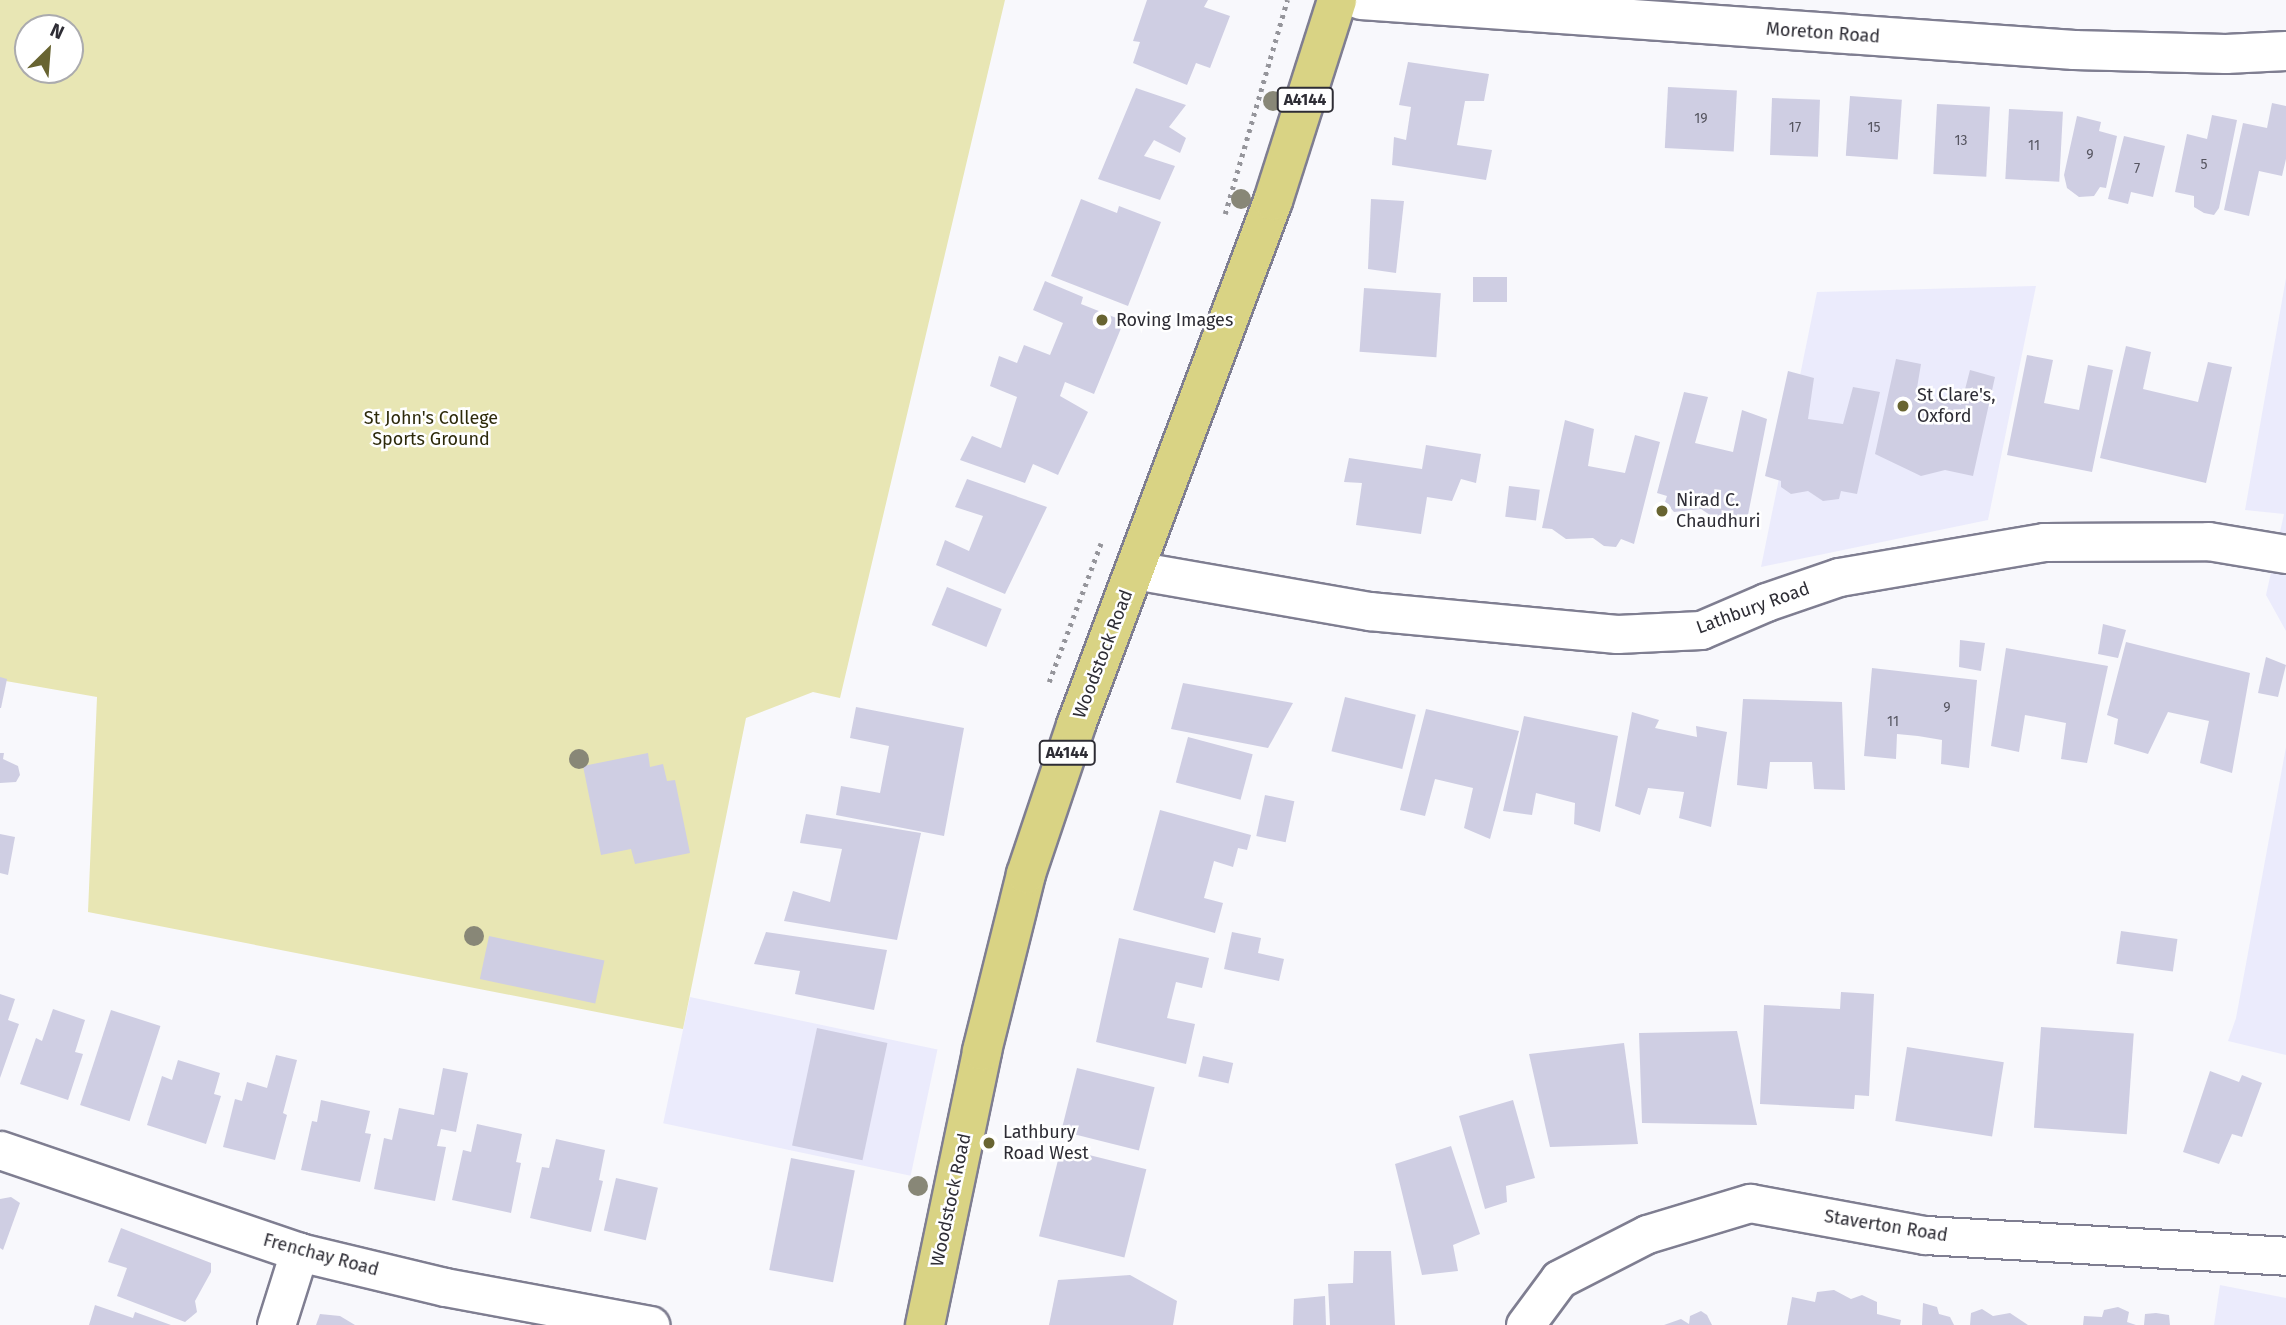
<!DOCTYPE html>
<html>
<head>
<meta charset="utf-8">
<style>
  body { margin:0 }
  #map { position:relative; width:2286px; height:1325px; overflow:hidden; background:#f8f8fc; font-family:"Fira Sans",sans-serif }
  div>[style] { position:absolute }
  .built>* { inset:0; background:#ebebfc; transform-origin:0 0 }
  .green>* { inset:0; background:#e8e6b4 }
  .building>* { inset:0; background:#cfcee3; transform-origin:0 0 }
  .path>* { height:4.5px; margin-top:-2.25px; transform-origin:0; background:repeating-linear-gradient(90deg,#95959b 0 3.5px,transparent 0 8.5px) }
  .roads { filter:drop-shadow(2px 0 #7f7e91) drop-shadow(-2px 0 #7f7e91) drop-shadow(0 2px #7f7e91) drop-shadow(0 -2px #7f7e91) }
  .minor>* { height:37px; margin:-18.5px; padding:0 18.5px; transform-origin:18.5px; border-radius:18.5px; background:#fff }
  .secondary>* { height:38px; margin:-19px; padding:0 19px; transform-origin:19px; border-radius:19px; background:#fff }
  .primary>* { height:38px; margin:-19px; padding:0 19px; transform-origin:19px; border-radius:19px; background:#d9d384 }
  .trees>* { width:20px; height:20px; margin:-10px; border-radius:50%; background:#888777 }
  .dots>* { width:19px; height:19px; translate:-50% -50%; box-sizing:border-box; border:4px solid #fff; border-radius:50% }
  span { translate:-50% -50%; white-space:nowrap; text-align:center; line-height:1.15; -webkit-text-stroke:5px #fff; paint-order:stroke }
  .number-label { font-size:14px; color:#565560 }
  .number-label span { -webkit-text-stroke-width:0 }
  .shield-label span { padding:2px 5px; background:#fff; border:2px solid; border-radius:5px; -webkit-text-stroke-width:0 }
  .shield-label { font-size:16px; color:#2e2d35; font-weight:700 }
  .street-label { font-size:18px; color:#2e2d35 }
  .poi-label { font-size:18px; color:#2e2d35 }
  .left { translate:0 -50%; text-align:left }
  .park-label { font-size:18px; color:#2d2a0a }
  .north { position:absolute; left:14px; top:14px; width:70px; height:70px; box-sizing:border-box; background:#fff; border:2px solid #ababae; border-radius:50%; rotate:25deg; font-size:19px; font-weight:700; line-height:28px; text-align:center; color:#2e2d35 }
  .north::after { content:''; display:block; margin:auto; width:24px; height:32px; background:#686431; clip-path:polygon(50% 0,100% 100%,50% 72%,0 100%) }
</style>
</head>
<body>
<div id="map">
  <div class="built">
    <i style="clip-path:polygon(2286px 278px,2286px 631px,2266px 595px,2284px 514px,2245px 510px)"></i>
    <i style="clip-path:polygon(2036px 286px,1988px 520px,1761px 567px,1817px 292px)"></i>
    <i style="clip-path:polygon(2286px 747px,2286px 1055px,2228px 1041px,2236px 1018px)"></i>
    <i style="left:690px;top:997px;width:253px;height:129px;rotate:12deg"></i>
    <i style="clip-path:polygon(2220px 1285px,2286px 1298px,2286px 1325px,2214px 1325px)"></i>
  </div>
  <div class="green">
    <i style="clip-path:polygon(evenodd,0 0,1005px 0,840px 698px,813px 692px,746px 718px,683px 1029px,88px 912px,97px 697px,0 680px,0 0,28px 28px,70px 28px,70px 70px,28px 70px,28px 28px)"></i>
  </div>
  <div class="building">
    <i style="clip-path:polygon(1147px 0,1208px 0,1204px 7px,1230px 16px,1210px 68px,1196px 63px,1187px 85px,1133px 63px,1140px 42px,1133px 41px)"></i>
    <i style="clip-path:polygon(1408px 62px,1489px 74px,1484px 101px,1465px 101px,1457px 145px,1492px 150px,1486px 180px,1392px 165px,1394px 137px,1406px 140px,1411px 107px,1399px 105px)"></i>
    <i style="left:1668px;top:87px;width:69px;height:61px;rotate:3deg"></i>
    <i style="clip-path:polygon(1136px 88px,1186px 105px,1169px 127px,1186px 138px,1180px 153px,1154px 140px,1144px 156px,1175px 166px,1160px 200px,1098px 179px)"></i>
    <i style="left:1850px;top:96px;width:52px;height:60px;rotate:4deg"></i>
    <i style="left:1772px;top:98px;width:48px;height:57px;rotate:2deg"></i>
    <i style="clip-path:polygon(2272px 103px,2286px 106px,2286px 159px,2282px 176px,2259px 171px,2249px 216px,2224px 210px,2243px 123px,2267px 128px)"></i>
    <i style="left:1937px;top:104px;width:53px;height:70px;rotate:3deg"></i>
    <i style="left:2009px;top:109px;width:54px;height:70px;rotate:3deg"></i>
    <i style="clip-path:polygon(2212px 115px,2237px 120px,2219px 208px,2214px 215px,2204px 213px,2194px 207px,2194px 196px,2175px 192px,2187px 134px,2207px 139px)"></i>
    <i style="clip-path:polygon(2077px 116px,2101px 122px,2099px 131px,2117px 136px,2106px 188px,2100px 187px,2094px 196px,2079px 197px,2067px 188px,2064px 175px)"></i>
    <i style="clip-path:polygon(2124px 136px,2165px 146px,2153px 197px,2131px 192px,2128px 204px,2108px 199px)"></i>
    <i style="clip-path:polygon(1081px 199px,1117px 213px,1119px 206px,1161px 222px,1128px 306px,1051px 276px)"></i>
    <i style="clip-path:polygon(1371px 199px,1404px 201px,1396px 273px,1368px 269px)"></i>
    <i style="left:1473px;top:277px;width:34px;height:25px"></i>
    <i style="clip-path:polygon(1045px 281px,1083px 297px,1081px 304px,1124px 321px,1094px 394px,1065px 382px,1060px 396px,1088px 412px,1058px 475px,1033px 464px,1025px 483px,960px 460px,972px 436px,1001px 448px,1017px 397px,990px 386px,999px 356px,1017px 363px,1024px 345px,1050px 355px,1063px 323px,1033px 310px)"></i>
    <i style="left:1364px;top:288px;width:77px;height:64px;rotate:4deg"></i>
    <i style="clip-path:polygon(2126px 346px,2151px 352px,2143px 389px,2198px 402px,2208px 362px,2232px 367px,2206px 483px,2100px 458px)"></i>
    <i style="clip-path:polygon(2027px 355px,2053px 360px,2044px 403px,2079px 410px,2088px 365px,2113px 370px,2092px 472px,2007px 455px)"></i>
    <i style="clip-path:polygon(1896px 359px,1921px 364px,1916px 394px,1961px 405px,1970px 370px,1995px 377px,1973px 476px,1945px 470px,1921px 476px,1875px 454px)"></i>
    <i style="clip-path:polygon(1788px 371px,1814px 378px,1808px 419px,1843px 424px,1853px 387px,1880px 392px,1857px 494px,1841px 491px,1839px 499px,1823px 501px,1808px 491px,1791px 494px,1781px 487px,1781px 481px,1765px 476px)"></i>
    <i style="clip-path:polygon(1684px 392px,1708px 397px,1695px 443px,1733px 452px,1742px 410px,1767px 419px,1747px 520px,1716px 519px,1701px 509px,1674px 512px,1665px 502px,1667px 496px,1657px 493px)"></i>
    <i style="clip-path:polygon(1565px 420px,1594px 429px,1588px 466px,1625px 473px,1635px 435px,1660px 442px,1634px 544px,1621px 539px,1616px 547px,1604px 546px,1593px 538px,1566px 539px,1552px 529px,1542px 528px)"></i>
    <i style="clip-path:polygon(1426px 445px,1481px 454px,1476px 483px,1461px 479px,1452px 501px,1427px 497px,1421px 534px,1356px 525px,1362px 483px,1344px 482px,1349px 458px,1422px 469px)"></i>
    <i style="clip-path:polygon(967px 479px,1047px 507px,1005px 594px,936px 565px,945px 540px,969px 551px,983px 516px,955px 507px)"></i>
    <i style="left:1509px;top:486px;width:31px;height:31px;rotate:7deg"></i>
    <i style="left:947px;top:587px;width:59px;height:41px;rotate:22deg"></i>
    <i style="clip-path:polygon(2103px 624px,2126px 630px,2118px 658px,2098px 654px)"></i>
    <i style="clip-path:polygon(1960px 640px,1985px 643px,1981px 671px,1959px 667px)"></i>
    <i style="clip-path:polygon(2126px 642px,2250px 673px,2232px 773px,2200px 763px,2209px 721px,2168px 712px,2148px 754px,2114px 744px,2118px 719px,2107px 715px)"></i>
    <i style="clip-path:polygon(2006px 648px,2108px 666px,2087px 763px,2061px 759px,2066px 723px,2025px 715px,2019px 752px,1991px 746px)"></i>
    <i style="clip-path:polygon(2266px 657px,2286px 665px,2278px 697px,2258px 693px)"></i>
    <i style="clip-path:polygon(1872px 668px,1977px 680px,1969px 768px,1941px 764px,1942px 740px,1918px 736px,1897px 734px,1896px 759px,1864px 756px)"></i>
    <i style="clip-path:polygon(0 677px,7px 679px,1px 708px,0 708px)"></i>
    <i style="clip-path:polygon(1183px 683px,1266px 698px,1293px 703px,1268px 748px,1171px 729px)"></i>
    <i style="left:1345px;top:697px;width:73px;height:56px;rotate:14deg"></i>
    <i style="clip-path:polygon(1743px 699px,1842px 702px,1845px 790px,1814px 789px,1812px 762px,1770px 762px,1767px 789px,1737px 785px)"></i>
    <i style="clip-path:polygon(856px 707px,964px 728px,944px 836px,836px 815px,841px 786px,880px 793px,889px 746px,850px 738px)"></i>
    <i style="clip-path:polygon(1426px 709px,1519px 731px,1490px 839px,1464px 828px,1473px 788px,1435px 779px,1425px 816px,1400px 810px)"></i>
    <i style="clip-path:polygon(1632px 712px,1659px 720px,1655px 728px,1697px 737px,1696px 726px,1727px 732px,1711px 827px,1679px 818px,1684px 792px,1648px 788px,1640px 815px,1615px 806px)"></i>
    <i style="clip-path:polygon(1524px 716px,1618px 736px,1600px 832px,1574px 824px,1575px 803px,1536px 793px,1532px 815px,1503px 811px)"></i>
    <i style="left:1188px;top:737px;width:67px;height:47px;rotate:15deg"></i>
    <i style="clip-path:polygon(0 753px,4px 753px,3px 759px,18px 766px,20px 775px,16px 782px,0 783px)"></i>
    <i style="clip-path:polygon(648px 753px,650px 767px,663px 764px,667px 781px,675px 780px,690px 853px,635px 864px,631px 849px,601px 855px,583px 766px)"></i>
    <i style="left:1265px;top:795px;width:30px;height:42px;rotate:12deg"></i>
    <i style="clip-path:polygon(1160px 810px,1251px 835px,1247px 850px,1238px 848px,1233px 867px,1214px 861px,1204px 898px,1223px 903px,1215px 933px,1133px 910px)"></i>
    <i style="clip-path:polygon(806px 814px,921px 833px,897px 940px,784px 921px,793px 891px,830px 902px,842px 849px,800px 843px)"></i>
    <i style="clip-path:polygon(0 834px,15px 837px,8px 875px,0 873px)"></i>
    <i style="left:2121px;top:931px;width:57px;height:33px;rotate:8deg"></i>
    <i style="clip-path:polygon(766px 932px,887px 950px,874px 1010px,795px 994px,800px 971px,754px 964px)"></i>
    <i style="clip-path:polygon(1232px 932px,1261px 938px,1258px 953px,1284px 959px,1279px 981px,1224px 969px)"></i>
    <i style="left:489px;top:936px;width:118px;height:44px;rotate:12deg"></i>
    <i style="clip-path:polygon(1119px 938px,1209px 958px,1202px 988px,1176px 982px,1167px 1018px,1195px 1024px,1186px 1064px,1096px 1042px)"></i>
    <i style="clip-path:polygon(1841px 992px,1874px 994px,1869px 1096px,1855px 1095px,1854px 1109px,1760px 1104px,1764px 1005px,1840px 1009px)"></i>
    <i style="clip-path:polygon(0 994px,15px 999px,8px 1020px,19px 1024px,0 1078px)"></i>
    <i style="clip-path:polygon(53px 1009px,85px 1020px,75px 1052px,83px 1054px,68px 1100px,20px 1084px,36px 1038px,42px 1041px)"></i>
    <i style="left:111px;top:1010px;width:52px;height:100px;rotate:18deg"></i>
    <i style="left:2041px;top:1027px;width:93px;height:101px;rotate:4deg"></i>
    <i style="left:817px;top:1028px;width:72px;height:120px;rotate:12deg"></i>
    <i style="clip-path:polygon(1737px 1031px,1757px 1125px,1642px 1123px,1639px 1033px)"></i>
    <i style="clip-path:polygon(1624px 1043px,1638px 1144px,1550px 1147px,1529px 1054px)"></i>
    <i style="left:1907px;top:1047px;width:98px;height:75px;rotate:9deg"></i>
    <i style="clip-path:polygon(276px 1055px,297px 1060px,283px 1113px,287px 1115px,275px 1160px,223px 1147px,235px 1099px,242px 1101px,247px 1082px,267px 1088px)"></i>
    <i style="left:1203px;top:1056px;width:31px;height:21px;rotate:13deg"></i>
    <i style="clip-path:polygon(178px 1060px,220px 1073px,214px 1094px,221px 1096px,206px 1144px,147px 1125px,162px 1076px,172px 1080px)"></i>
    <i style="clip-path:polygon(443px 1068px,468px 1073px,456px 1132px,441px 1129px,437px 1146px,446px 1147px,435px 1201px,374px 1189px,384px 1138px,392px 1140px,399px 1108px,434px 1115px)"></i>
    <i style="left:1077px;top:1068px;width:80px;height:65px;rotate:14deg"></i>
    <i style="clip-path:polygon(2210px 1071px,2239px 1082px,2242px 1075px,2262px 1083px,2242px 1137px,2232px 1134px,2219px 1164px,2183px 1152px)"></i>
    <i style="clip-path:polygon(321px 1100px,370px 1111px,365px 1133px,371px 1134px,360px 1182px,301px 1170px,312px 1121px,317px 1122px)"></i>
    <i style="clip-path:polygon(1513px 1100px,1535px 1178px,1506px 1186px,1507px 1202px,1485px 1209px,1459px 1116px)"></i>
    <i style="clip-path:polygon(477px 1124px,522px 1134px,516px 1162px,521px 1163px,511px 1213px,452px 1200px,463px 1150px,471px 1152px)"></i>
    <i style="clip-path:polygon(556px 1139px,605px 1150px,599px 1180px,603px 1181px,591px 1232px,530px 1218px,542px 1167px,549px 1168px)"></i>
    <i style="clip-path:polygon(1451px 1146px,1480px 1234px,1453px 1245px,1458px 1271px,1422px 1275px,1395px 1164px)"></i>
    <i style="left:1061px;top:1148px;width:88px;height:91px;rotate:14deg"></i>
    <i style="left:791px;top:1158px;width:65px;height:114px;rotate:11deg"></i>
    <i style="left:616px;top:1178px;width:43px;height:54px;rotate:13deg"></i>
    <i style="clip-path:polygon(11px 1197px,20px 1203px,3px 1250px,0 1248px,0 1199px)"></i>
    <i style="clip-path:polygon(121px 1228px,211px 1263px,211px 1272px,195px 1301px,197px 1312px,185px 1322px,117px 1296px,127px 1268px,108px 1262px)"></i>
    <i style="clip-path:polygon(1354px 1251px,1391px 1251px,1395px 1325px,1330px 1325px,1328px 1284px,1353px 1283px)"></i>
    <i style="clip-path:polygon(1130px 1275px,1177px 1301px,1173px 1325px,1049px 1325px,1058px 1280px)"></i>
    <i style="clip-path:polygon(1834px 1290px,1851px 1299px,1862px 1295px,1877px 1302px,1877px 1314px,1901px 1320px,1900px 1325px,1787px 1325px,1792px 1297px,1815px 1302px,1817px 1292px)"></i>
    <i style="clip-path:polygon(1325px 1296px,1326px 1325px,1293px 1325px,1294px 1299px)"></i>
    <i style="clip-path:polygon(1923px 1303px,1937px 1307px,1939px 1314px,1950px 1317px,1954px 1325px,1922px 1325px)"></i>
    <i style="clip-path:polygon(95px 1305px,133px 1318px,135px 1312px,171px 1325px,89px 1325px)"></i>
    <i style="clip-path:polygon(2118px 1307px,2129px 1312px,2127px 1322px,2136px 1325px,2083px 1325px,2084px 1316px,2102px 1317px,2104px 1310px)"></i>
    <i style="clip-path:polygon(1982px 1309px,1993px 1316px,2010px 1313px,2028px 1325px,1970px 1325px,1971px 1313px)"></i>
    <i style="clip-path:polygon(1701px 1311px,1707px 1315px,1712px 1325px,1664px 1325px,1681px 1319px,1689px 1324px,1690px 1316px)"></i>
    <i style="clip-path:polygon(2156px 1313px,2169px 1315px,2170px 1325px,2144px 1325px,2145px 1314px)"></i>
    <i style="clip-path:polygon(320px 1314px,340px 1316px,355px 1325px,316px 1325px)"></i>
  </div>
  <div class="path">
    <i style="left:1225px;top:214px;width:223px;rotate:-73.8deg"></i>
    <i style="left:1049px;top:682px;width:148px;rotate:-69.5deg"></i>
  </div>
  <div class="roads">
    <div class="minor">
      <i style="left:1134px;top:570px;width:239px;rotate:9.9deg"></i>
      <i style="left:1369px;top:611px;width:249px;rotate:5.3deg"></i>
      <i style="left:1617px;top:634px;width:84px;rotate:-2.7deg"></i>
      <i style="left:1701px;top:630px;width:71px;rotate:-23.3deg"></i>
      <i style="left:1766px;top:602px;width:77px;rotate:-18.9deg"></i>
      <i style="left:1839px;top:577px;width:208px;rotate:-9.7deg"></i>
      <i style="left:2044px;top:542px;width:164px;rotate:-0.3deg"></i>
      <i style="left:2208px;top:541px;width:79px;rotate:9.5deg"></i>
      <i style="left:0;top:1150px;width:316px;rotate:18.8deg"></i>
      <i style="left:299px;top:1252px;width:150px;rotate:13.5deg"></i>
      <i style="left:445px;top:1287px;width:209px;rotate:10.5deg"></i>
      <i style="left:276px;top:1325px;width:77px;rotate:-72.5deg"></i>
      <i style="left:1525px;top:1325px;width:57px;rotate:-53.5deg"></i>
      <i style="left:1559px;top:1279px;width:99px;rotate:-27.1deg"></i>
      <i style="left:1647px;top:1234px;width:108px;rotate:-16.8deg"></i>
      <i style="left:1750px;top:1203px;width:178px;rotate:10.4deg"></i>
      <i style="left:1925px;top:1235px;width:362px;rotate:3.3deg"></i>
    </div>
    <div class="secondary">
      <i style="left:1361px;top:0;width:715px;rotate:4.01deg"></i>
      <i style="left:2074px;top:50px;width:152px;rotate:1.5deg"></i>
      <i style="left:2226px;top:54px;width:60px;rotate:-2.9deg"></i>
    </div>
    <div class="primary">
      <i style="left:925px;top:1325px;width:280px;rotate:-78.2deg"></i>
      <i style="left:982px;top:1051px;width:182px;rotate:-76deg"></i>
      <i style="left:1026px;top:874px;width:157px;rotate:-71.4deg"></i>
      <i style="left:1076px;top:725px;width:560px;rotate:-69.4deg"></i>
      <i style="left:1273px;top:201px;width:211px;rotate:-72.3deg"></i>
    </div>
  </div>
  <div class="trees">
    <i style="left:1273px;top:101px"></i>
    <i style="left:1241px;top:199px"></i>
    <i style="left:579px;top:759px"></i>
    <i style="left:474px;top:936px"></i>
    <i style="left:918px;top:1186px"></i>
  </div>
  <div class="dots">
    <i style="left:1102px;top:320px;background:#686431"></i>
    <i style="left:1903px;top:406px;background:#686431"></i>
    <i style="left:1662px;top:511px;background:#686431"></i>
    <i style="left:989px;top:1143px;background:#686431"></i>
  </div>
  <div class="number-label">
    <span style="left:1701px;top:119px">19</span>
    <span style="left:1795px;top:128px">17</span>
    <span style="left:1874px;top:128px">15</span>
    <span style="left:1961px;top:141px">13</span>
    <span style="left:2034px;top:146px">11</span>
    <span style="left:2090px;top:155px">9</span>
    <span style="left:2204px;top:165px">5</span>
    <span style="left:2137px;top:169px">7</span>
    <span style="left:1947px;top:708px">9</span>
    <span style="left:1893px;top:722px">11</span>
  </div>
  <div class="shield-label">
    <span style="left:1305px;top:100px">A4144</span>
    <span style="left:1067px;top:753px">A4144</span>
  </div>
  <div class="street-label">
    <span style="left:1823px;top:33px;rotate:4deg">Moreton Road</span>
    <span style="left:1753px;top:608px;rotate:-20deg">Lathbury Road</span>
    <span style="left:1103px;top:654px;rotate:-69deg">Woodstock Road</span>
    <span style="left:951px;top:1200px;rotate:-78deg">Woodstock Road</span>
    <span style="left:1886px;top:1226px;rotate:9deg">Staverton Road</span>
    <span style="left:321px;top:1255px;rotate:15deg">Frenchay Road</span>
  </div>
  <div class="poi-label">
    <span class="left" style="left:1116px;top:320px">Roving Images</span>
    <span class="left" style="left:1917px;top:406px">St Clare's,<br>Oxford</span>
    <span class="left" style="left:1676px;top:511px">Nirad C.<br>Chaudhuri</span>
    <span class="left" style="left:1003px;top:1143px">Lathbury<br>Road West</span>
  </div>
  <div class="park-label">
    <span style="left:431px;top:429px">St John's College<br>Sports Ground</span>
  </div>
  <div class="north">N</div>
</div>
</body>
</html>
